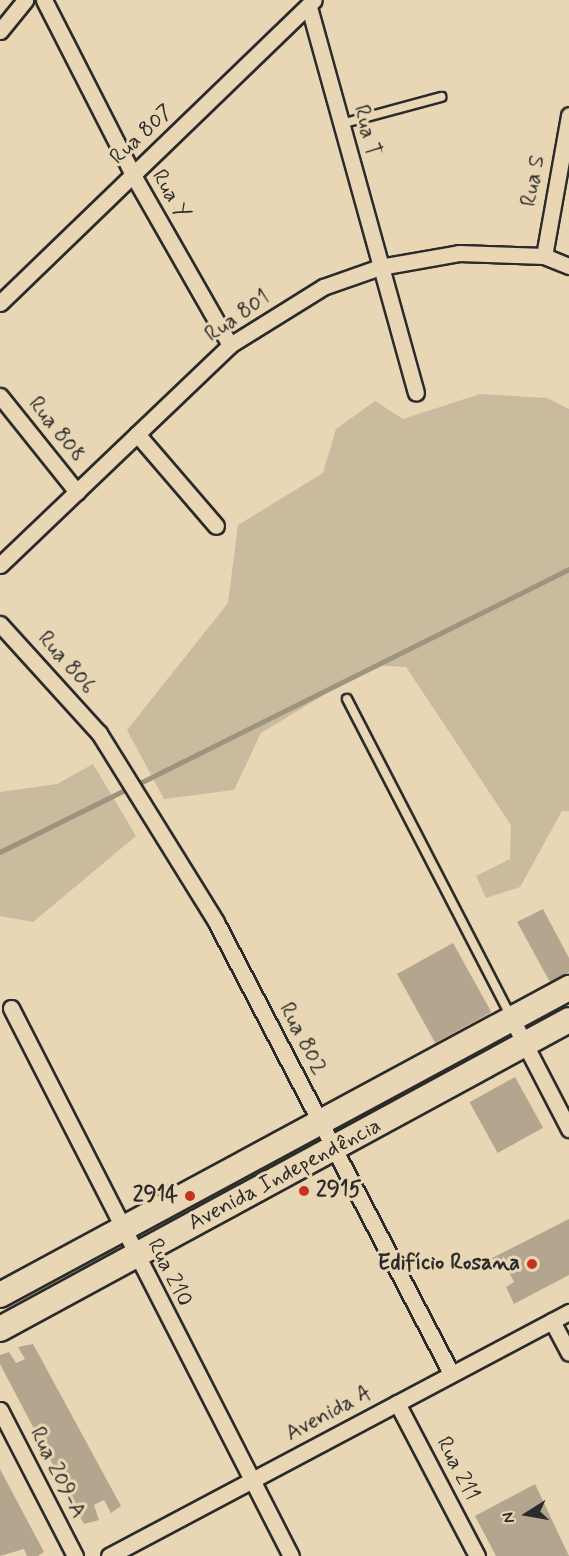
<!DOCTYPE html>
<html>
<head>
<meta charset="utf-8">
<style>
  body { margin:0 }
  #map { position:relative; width:569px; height:1556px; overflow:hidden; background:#e9d6b4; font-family:Mynerve,sans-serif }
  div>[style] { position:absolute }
  .green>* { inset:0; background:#caba9e }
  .stream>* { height:4.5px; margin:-2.25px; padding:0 2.25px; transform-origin:2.25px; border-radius:2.25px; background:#9e937e }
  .building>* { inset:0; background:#b4a68e; transform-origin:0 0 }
  .roads { filter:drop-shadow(2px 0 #2b2b2b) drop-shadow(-2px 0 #2b2b2b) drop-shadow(0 2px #2b2b2b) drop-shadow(0 -2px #2b2b2b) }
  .lane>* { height:8px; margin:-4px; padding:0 4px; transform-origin:4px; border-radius:4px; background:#e9d6b4 }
  .street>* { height:15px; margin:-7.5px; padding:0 7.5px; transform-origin:7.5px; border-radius:7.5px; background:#e9d6b4 }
  .primary>* { height:24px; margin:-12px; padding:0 12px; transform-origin:12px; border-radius:12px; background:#e9d6b4 }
  .dots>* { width:16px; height:16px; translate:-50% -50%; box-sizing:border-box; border:3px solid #e9d6b4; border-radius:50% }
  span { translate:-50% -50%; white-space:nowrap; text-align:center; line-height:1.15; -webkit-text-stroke:6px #e9d6b4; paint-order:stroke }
  .street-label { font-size:22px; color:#2b2b2b }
  .poi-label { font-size:22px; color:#2b2b2b; font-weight:700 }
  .left { translate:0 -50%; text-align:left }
  .right { translate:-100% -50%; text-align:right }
  .north { position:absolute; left:497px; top:1484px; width:60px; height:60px; -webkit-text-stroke:4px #e9d6b4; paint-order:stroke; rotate:259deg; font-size:16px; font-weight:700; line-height:24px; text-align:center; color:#2b2b2b }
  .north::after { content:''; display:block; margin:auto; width:21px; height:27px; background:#2b2b2b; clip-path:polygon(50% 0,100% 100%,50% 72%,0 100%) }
</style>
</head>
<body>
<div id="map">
  <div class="green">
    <i style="clip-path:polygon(480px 394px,547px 398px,569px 409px,569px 811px,562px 811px,520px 887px,486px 898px,476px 876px,510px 859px,511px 825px,406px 667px,373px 665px,261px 733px,234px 790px,164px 799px,127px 730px,228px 603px,238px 525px,323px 473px,336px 429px,375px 401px,403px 419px)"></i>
    <i style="clip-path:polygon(93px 764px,136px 836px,33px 922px,0 916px,0 792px,57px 784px)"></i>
  </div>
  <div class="stream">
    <i style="left:140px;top:783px;width:479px;rotate:-26.5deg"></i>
    <i style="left:0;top:852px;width:140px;rotate:-26.4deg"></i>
  </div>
  <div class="building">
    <i style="clip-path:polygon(543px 909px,569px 958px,569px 972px,550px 982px,517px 922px)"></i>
    <i style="left:453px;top:943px;width:79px;height:64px;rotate:61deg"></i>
    <i style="left:515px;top:1077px;width:58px;height:52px;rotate:61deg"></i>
    <i style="clip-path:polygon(569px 1219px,569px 1275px,514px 1304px,506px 1287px,514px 1282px,508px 1270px,497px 1271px,492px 1258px)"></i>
    <i style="clip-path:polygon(33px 1344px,121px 1506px,111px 1513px,104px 1500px,94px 1505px,99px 1520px,84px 1524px,0 1364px,0 1355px,9px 1352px,16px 1363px,25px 1359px,18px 1347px)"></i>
    <i style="clip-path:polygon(0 1469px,44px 1552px,38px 1556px,27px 1556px,24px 1549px,0 1556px)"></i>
    <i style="clip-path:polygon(535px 1484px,569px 1556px,496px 1556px,475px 1516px)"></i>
  </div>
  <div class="roads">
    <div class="lane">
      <i style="left:341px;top:124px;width:104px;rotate:-15.1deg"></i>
      <i style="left:347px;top:699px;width:358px;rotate:62.7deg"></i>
    </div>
    <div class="street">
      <i style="left:44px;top:0;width:196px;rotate:63deg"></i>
      <i style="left:133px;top:175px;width:196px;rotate:60.3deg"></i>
      <i style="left:309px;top:7px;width:400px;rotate:74.5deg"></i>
      <i style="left:0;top:31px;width:40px;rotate:-51deg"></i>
      <i style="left:544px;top:256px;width:143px;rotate:-79.9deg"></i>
      <i style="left:0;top:303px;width:436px;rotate:-44deg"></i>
      <i style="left:0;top:396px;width:123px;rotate:51.3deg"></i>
      <i style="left:137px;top:434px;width:121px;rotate:49.3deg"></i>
      <i style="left:0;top:565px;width:318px;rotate:-43.7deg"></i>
      <i style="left:230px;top:345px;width:110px;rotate:-31.9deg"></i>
      <i style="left:323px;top:287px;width:60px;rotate:-19.3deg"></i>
      <i style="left:380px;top:267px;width:80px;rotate:-10deg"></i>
      <i style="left:459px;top:253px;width:85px;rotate:2deg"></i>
      <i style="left:544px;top:256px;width:27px;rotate:22deg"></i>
      <i style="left:0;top:624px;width:147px;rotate:47.8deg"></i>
      <i style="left:99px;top:733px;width:222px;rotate:58.2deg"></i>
      <i style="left:216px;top:922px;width:509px;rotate:62.48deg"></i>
      <i style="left:11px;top:1008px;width:615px;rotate:62.94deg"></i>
      <i style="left:513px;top:1021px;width:122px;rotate:62.6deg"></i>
      <i style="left:552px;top:1321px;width:36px;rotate:62deg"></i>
      <i style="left:397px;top:1403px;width:173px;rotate:62.4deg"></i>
      <i style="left:0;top:1410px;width:164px;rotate:62.8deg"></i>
      <i style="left:109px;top:1556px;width:521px;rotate:-27.94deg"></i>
    </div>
    <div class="primary">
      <i style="left:0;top:1295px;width:647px;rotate:-28.35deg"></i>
      <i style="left:0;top:1329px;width:647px;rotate:-28.5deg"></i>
    </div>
  </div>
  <div class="dots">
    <i style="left:304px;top:1191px;background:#c8321e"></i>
    <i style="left:190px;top:1196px;background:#c8321e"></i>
    <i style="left:532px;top:1264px;background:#c8321e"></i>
  </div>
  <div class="street-label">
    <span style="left:366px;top:131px;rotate:75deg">Rua T</span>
    <span style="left:142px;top:135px;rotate:-43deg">Rua 807</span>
    <span style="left:534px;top:181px;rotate:-80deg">Rua S</span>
    <span style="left:170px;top:195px;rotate:60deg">Rua Y</span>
    <span style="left:238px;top:317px;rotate:-35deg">Rua 801</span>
    <span style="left:56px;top:430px;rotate:51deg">Rua 808</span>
    <span style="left:66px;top:663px;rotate:48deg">Rua 806</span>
    <span style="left:302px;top:1039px;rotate:62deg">Rua 802</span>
    <span style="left:285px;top:1175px;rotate:-28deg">Avenida Independência</span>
    <span style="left:169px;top:1273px;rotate:63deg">Rua 210</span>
    <span style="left:329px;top:1414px;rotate:-28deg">Avenida A</span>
    <span style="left:457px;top:1469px;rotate:63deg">Rua 211</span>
    <span style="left:57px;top:1473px;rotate:63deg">Rua 209-A</span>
  </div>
  <div class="poi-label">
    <span class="left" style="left:316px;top:1191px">2915</span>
    <span class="right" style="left:178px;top:1196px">2914</span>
    <span class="right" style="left:520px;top:1264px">Edifício Rosana</span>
  </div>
  <div class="north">N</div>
</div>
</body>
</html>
